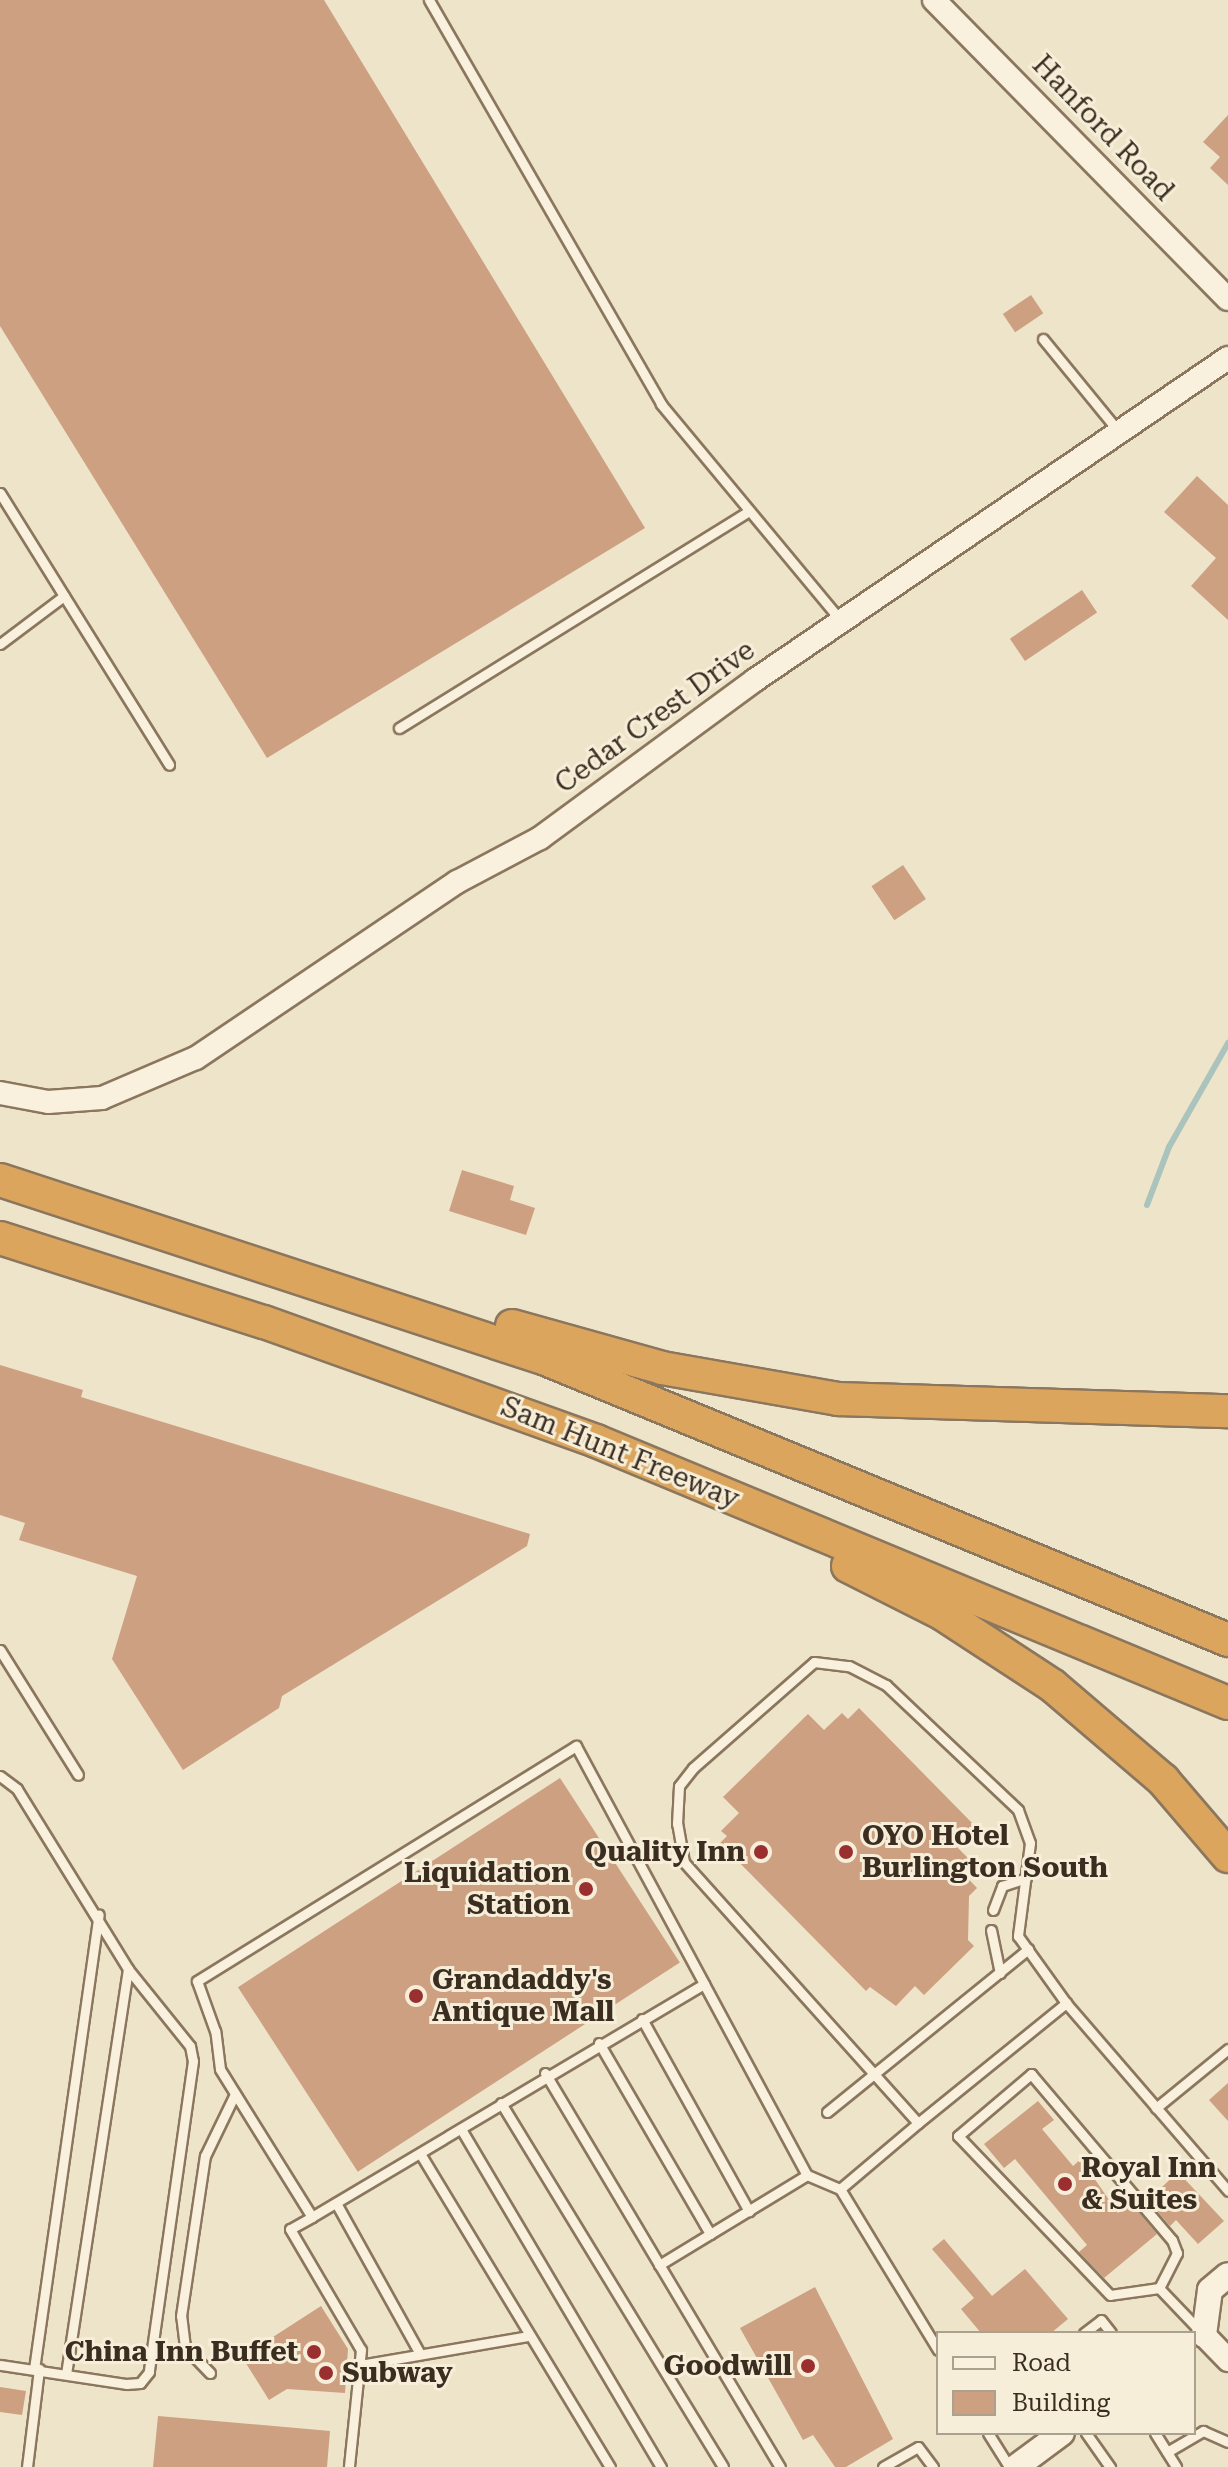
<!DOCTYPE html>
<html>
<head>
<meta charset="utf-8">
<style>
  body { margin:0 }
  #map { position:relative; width:1228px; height:2467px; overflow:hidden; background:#eee4c9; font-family:"Roboto Serif",serif }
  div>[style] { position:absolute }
  .stream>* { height:6px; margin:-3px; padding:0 3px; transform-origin:3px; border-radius:3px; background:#aac3bc }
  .building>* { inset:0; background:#cca080; transform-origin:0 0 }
  .roads { filter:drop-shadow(2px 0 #8b765e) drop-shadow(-2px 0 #8b765e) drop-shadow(0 2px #8b765e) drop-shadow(0 -2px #8b765e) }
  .service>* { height:9px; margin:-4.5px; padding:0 4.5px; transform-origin:4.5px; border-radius:4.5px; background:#f9f1dd }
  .tertiary>* { height:22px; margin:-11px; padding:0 11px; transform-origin:11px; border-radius:11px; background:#f9f1dd }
  .secondary>* { height:24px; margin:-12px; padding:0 12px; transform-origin:12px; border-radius:12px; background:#f9f1dd }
  .motorway>* { height:32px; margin:-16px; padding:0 16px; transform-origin:16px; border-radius:16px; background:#dba55d }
  .dots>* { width:22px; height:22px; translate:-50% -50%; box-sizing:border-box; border:4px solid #f6eed9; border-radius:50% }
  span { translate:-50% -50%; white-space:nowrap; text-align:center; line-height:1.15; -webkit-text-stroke:6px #f6eed9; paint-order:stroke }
  .street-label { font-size:28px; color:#3b2e21 }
  .poi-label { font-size:28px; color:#3b2e21; font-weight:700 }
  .left { translate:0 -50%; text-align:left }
  .right { translate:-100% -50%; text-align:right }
  .legend { position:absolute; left:936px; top:2331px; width:260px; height:104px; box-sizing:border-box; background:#f6eed9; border:2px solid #aba18f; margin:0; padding:10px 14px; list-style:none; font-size:24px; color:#3b2e21 }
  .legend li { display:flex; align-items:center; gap:16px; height:40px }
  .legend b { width:40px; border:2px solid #aba18f }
</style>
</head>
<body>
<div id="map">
  <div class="stream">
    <i style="left:1147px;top:1205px;width:62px;rotate:-69.2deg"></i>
    <i style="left:1169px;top:1147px;width:120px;rotate:-60.4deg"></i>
  </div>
  <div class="building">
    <i style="clip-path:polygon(0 0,324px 0,645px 528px,267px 758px,0 326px)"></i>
    <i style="clip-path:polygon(1228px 115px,1228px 185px,1210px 168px,1220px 157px,1203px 142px)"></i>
    <i style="left:1031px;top:295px;width:22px;height:34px;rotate:56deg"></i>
    <i style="clip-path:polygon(1197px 476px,1228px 505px,1228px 620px,1191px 586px,1216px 558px,1164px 512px)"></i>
    <i style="left:1082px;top:590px;width:27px;height:87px;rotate:56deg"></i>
    <i style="left:903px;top:865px;width:41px;height:38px;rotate:56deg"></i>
    <i style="clip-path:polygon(462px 1170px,514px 1186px,510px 1200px,535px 1208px,526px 1235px,449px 1211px)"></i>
    <i style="clip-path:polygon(0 1365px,83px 1390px,81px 1397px,530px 1534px,527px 1546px,282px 1696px,279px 1708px,183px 1770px,112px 1659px,137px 1576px,19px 1540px,25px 1523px,0 1515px)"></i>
    <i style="clip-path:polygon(859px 1708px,976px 1827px,956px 1846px,968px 1858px,958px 1868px,977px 1888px,969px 1896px,968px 1940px,974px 1946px,924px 1995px,915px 1986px,896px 2006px,870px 1987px,866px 1991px,720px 1843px,727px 1836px,721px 1831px,739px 1813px,723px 1797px,808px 1714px,824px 1730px,842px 1713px,848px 1719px)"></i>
    <i style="left:560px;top:1778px;width:220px;height:384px;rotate:57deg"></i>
    <i style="clip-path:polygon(1228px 2083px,1228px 2121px,1209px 2100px)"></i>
    <i style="clip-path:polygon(1038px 2101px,1054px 2120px,1042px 2129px,1073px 2166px,1081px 2159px,1118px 2213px,1131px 2203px,1157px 2234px,1104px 2278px,1079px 2252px,1087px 2245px,1015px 2159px,1004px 2168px,984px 2144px)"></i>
    <i style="clip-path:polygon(1178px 2172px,1224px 2221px,1198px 2244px,1176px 2220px,1170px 2226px,1148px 2200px)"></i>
    <i style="clip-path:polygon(944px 2239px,992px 2296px,1025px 2269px,1068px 2319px,1051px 2333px,981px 2333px,961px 2309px,974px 2298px,932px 2249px)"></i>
    <i style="clip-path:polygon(815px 2287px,893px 2439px,846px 2467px,835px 2467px,813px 2435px,803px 2440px,740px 2328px)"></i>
    <i style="clip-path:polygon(321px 2306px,348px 2349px,345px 2393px,287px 2389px,269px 2400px,242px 2357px)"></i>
    <i style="clip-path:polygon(0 2387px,26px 2391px,22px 2415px,0 2412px)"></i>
    <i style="clip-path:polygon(158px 2416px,330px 2431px,327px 2467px,153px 2467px)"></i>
  </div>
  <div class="roads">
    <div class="service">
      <i style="left:429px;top:0;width:466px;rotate:60.1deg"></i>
      <i style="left:661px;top:404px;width:282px;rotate:50.3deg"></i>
      <i style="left:1043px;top:339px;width:120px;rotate:50.7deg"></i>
      <i style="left:0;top:493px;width:320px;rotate:58.1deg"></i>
      <i style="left:0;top:644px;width:80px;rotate:-36.9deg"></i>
      <i style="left:399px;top:728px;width:410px;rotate:-31.8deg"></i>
      <i style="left:0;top:1650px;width:147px;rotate:58deg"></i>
      <i style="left:576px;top:1746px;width:270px;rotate:61.7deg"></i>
      <i style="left:704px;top:1984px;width:456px;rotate:149.3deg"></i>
      <i style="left:312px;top:2217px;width:174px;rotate:-121.9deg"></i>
      <i style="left:220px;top:2069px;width:38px;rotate:-97deg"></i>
      <i style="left:215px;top:2031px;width:53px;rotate:-109.8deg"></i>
      <i style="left:197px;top:1981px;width:446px;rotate:-31.8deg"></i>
      <i style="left:0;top:1776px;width:21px;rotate:37deg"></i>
      <i style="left:17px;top:1789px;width:211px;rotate:58.3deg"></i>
      <i style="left:128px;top:1969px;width:99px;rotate:51.2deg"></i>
      <i style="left:190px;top:2046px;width:15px;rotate:79deg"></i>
      <i style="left:193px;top:2061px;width:314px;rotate:98.1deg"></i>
      <i style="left:149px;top:2372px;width:14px;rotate:129deg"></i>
      <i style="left:140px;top:2383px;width:14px;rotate:176deg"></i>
      <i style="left:126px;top:2384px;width:127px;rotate:-171.4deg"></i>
      <i style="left:993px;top:1910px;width:26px;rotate:-69deg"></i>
      <i style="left:1002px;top:1886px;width:25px;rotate:-18deg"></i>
      <i style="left:991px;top:1930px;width:44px;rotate:78.2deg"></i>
      <i style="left:704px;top:1984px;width:217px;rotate:61.7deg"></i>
      <i style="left:807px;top:2175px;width:36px;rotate:23deg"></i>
      <i style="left:642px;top:2019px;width:220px;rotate:60.9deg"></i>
      <i style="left:599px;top:2043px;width:221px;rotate:59.8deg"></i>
      <i style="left:545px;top:2073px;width:459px;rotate:59.2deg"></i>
      <i style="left:1031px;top:2074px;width:218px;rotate:49.7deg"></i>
      <i style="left:1172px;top:2240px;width:14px;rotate:69deg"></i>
      <i style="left:1177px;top:2253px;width:39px;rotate:117deg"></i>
      <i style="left:1159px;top:2288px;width:49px;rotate:171.9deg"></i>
      <i style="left:1110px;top:2295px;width:220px;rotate:-133.7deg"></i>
      <i style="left:958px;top:2136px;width:96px;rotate:-40.3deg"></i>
      <i style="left:501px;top:2103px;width:426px;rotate:58.6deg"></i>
      <i style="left:1156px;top:2108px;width:93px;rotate:-39.3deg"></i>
      <i style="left:827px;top:2112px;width:259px;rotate:-39deg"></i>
      <i style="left:918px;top:2123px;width:191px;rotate:-39deg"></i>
      <i style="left:461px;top:2129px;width:393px;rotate:59.4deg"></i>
      <i style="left:421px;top:2155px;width:365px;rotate:58.8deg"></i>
      <i style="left:336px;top:2203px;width:173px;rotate:60.9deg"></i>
      <i style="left:312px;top:2217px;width:25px;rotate:151deg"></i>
      <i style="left:290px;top:2229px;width:140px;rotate:59.6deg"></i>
      <i style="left:361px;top:2350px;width:118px;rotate:95.9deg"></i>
      <i style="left:659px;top:2265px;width:173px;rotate:-31.3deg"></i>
      <i style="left:1159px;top:2288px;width:61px;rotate:46.3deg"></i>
      <i style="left:1084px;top:2333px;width:21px;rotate:-37deg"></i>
      <i style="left:1101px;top:2320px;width:16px;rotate:52deg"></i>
      <i style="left:938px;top:2350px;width:188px;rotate:-121.3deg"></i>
      <i style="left:840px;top:2189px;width:102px;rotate:-40.2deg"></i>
      <i style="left:918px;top:2123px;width:351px;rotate:-131.9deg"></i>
      <i style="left:684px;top:1862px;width:39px;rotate:-100deg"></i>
      <i style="left:677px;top:1824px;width:38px;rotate:-87deg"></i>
      <i style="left:679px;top:1786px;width:23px;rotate:-52deg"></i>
      <i style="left:693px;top:1768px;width:161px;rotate:-41.2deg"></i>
      <i style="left:814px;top:1662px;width:35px;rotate:7deg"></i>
      <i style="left:849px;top:1666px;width:42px;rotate:27.2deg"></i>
      <i style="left:886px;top:1685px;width:182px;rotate:43.4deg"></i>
      <i style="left:1018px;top:1810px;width:35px;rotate:70deg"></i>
      <i style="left:1030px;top:1843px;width:94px;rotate:97.4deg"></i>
      <i style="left:1018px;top:1936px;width:82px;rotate:54.4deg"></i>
      <i style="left:1066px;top:2003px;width:248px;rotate:49.2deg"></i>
      <i style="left:360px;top:2365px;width:170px;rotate:-9.8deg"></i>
      <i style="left:34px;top:2369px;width:459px;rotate:-81.9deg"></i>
      <i style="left:210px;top:2373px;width:36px;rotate:-134deg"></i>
      <i style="left:185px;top:2347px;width:31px;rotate:-97deg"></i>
      <i style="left:181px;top:2316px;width:162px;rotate:-81.5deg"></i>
      <i style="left:205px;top:2156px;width:69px;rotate:-64.2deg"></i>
      <i style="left:66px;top:2374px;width:410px;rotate:-81.3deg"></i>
      <i style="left:988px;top:2433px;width:40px;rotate:58deg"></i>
      <i style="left:1086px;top:2433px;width:42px;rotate:54.8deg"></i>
      <i style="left:1155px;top:2433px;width:40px;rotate:58deg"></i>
      <i style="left:1167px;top:2452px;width:42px;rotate:-30.3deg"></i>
      <i style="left:1203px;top:2431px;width:27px;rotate:24deg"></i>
      <i style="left:27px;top:2467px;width:99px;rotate:-83deg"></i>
      <i style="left:883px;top:2467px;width:40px;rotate:-29.7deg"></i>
      <i style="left:918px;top:2447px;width:25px;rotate:53deg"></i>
    </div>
    <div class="tertiary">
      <i style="left:934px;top:0;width:419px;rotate:45.5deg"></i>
      <i style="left:0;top:1093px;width:49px;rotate:10.6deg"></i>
      <i style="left:48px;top:1102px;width:54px;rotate:-4.2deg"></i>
      <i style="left:102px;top:1098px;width:102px;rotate:-23.1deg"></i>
      <i style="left:196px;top:1058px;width:315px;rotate:-34deg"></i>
      <i style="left:457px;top:882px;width:94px;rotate:-27.9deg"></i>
      <i style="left:540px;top:838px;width:267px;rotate:-36.3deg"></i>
      <i style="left:755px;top:680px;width:572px;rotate:-34.25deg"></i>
      <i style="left:1204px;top:2335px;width:35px;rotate:46deg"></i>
    </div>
    <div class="secondary">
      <i style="left:1204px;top:2335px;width:45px;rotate:-82.4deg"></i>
      <i style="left:1210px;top:2290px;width:23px;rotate:-40deg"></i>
      <i style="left:1016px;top:2467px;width:57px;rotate:-36.5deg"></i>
    </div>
    <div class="motorway">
      <i style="left:0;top:1180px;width:575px;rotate:18.15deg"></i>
      <i style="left:546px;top:1359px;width:738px;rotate:22.39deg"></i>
      <i style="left:0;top:1238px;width:277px;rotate:17.7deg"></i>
      <i style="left:264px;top:1322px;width:353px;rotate:19.7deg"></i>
      <i style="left:596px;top:1441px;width:684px;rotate:22.52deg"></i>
      <i style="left:512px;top:1326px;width:156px;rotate:15.6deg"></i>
      <i style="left:662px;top:1368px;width:179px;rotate:10deg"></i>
      <i style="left:838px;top:1399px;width:390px;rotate:1.8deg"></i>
      <i style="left:848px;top:1566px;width:106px;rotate:26.8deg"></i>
      <i style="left:943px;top:1614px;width:131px;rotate:33.2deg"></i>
      <i style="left:1053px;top:1686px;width:145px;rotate:40.5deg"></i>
      <i style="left:1163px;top:1780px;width:100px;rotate:49.5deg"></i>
    </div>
  </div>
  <div class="dots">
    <i style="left:761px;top:1852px;background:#992f2e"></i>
    <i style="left:846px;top:1852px;background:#992f2e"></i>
    <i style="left:586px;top:1889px;background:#992f2e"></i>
    <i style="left:416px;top:1996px;background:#992f2e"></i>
    <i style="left:1065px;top:2184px;background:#992f2e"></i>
    <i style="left:314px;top:2352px;background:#992f2e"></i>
    <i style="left:808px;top:2366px;background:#992f2e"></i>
    <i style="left:326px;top:2373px;background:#992f2e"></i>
  </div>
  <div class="street-label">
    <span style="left:1103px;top:128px;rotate:46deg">Hanford Road</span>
    <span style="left:655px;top:717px;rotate:-36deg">Cedar Crest Drive</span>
    <span style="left:620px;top:1453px;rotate:22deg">Sam Hunt Freeway</span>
  </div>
  <div class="poi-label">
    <span class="left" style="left:862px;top:1852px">OYO Hotel<br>Burlington South</span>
    <span class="right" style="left:745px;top:1852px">Quality Inn</span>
    <span class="right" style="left:570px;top:1889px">Liquidation<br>Station</span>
    <span class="left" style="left:432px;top:1996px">Grandaddy's<br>Antique Mall</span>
    <span class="left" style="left:1081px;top:2184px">Royal Inn<br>&amp; Suites</span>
    <span class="right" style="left:298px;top:2352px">China Inn Buffet</span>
    <span class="right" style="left:792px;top:2366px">Goodwill</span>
    <span class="left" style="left:342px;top:2373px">Subway</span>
  </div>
  <ul class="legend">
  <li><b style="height:10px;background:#f9f1dd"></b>Road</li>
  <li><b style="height:22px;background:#cca080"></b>Building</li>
  </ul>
</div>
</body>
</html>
